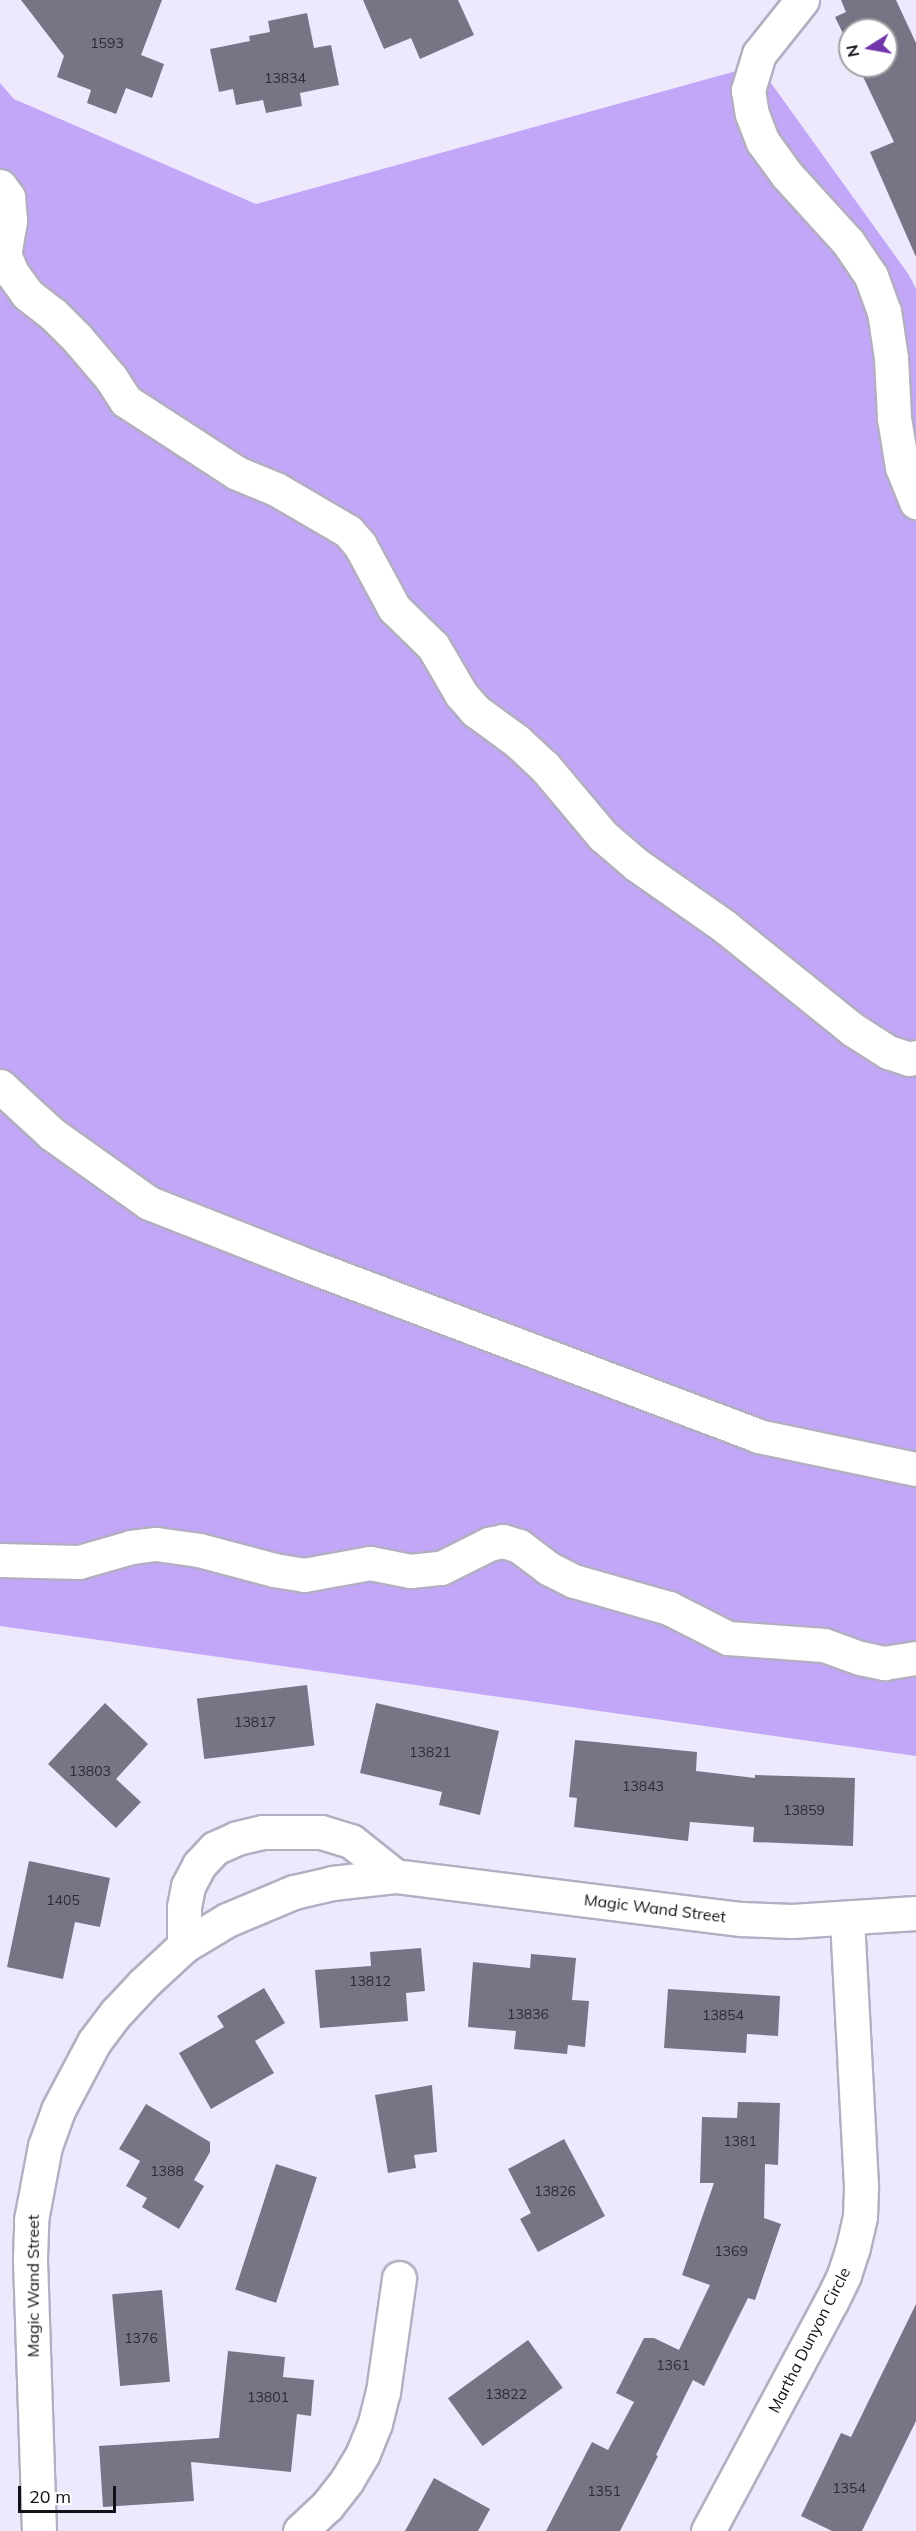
<!DOCTYPE html>
<html>
<head>
<meta charset="utf-8">
<style>
  body { margin:0 }
  #map { position:relative; width:916px; height:2531px; overflow:hidden; background:#eee8fd; font-family:Mulish,sans-serif }
  div>[style] { position:absolute }
  .green>* { inset:0; background:#c2a7f8 }
  .building>* { inset:0; background:#787385; transform-origin:0 0 }
  .roads { filter:drop-shadow(2px 0 #b4aec2) drop-shadow(-2px 0 #b4aec2) drop-shadow(0 2px #b4aec2) drop-shadow(0 -2px #b4aec2) }
  .minor>* { height:33px; margin:-16.5px; padding:0 16.5px; transform-origin:16.5px; border-radius:16.5px; background:#fff }
  span { translate:-50% -50%; white-space:nowrap; text-align:center; line-height:1.15; -webkit-text-stroke:6px #fff; paint-order:stroke }
  .number-label { font-size:14px; color:#2c2a33 }
  .number-label span { -webkit-text-stroke-width:0 }
  .street-label { font-size:16px; color:#131118 }
  .north { position:absolute; left:838px; top:18px; width:60px; height:60px; box-sizing:border-box; background:#fff; border:2px solid #a1a0a3; border-radius:50%; rotate:259deg; font-size:16px; font-weight:700; line-height:24px; text-align:center; color:#131118 }
  .north::after { content:''; display:block; margin:auto; width:21px; height:27px; background:#7235aa; clip-path:polygon(50% 0,100% 100%,50% 72%,0 100%) }
  .scale { position:absolute; left:18px; top:2486px; width:98px; height:27px; box-sizing:border-box; border:3px solid #131118; border-top:0; padding-left:8px; font-size:18px; line-height:21px; white-space:nowrap; color:#131118; -webkit-text-stroke:4px #fff; paint-order:stroke }
</style>
</head>
<body>
<div id="map">
  <div class="green">
    <i style="clip-path:polygon(758px 65px,909px 275px,916px 289px,916px 1756px,0 1626px,0 83px,14px 99px,256px 204px)"></i>
  </div>
  <div class="building">
    <i style="clip-path:polygon(21px 0,162px 0,141px 55px,164px 64px,152px 98px,126px 88px,116px 114px,87px 103px,91px 90px,57px 77px,64px 56px)"></i>
    <i style="clip-path:polygon(363px 0,458px 0,474px 35px,420px 59px,411px 38px,384px 49px)"></i>
    <i style="clip-path:polygon(841px 0,896px 0,916px 43px,916px 257px,870px 152px,894px 142px,858px 66px,886px 66px,886px 30px,850px 30px,850px 48px,835px 17px,846px 12px)"></i>
    <i style="clip-path:polygon(307px 13px,314px 48px,331px 45px,339px 85px,300px 93px,302px 106px,266px 113px,263px 100px,236px 105px,233px 89px,219px 92px,210px 49px,250px 41px,249px 36px,270px 32px,268px 21px)"></i>
    <i style="left:307px;top:1685px;width:61px;height:111px;rotate:83deg"></i>
    <i style="clip-path:polygon(105px 1703px,148px 1744px,116px 1779px,141px 1802px,116px 1828px,48px 1764px)"></i>
    <i style="clip-path:polygon(376px 1703px,499px 1731px,480px 1815px,439px 1805px,442px 1792px,360px 1773px)"></i>
    <i style="clip-path:polygon(575px 1740px,697px 1752px,696px 1771px,755px 1778px,755px 1775px,855px 1778px,853px 1846px,753px 1842px,754px 1827px,690px 1822px,688px 1841px,574px 1827px,577px 1798px,569px 1797px)"></i>
    <i style="clip-path:polygon(29px 1861px,110px 1878px,100px 1927px,75px 1922px,63px 1979px,7px 1967px)"></i>
    <i style="clip-path:polygon(421px 1948px,425px 1991px,406px 1993px,408px 2021px,320px 2028px,315px 1970px,371px 1966px,370px 1952px)"></i>
    <i style="clip-path:polygon(531px 1954px,576px 1958px,572px 2000px,589px 2001px,585px 2047px,568px 2045px,567px 2054px,514px 2049px,516px 2031px,468px 2027px,473px 1962px,530px 1968px)"></i>
    <i style="clip-path:polygon(264px 1988px,285px 2023px,255px 2041px,274px 2073px,211px 2109px,179px 2053px,224px 2027px,217px 2016px)"></i>
    <i style="clip-path:polygon(668px 1989px,780px 1996px,778px 2036px,747px 2034px,746px 2053px,664px 2048px)"></i>
    <i style="clip-path:polygon(432px 2085px,437px 2152px,414px 2155px,416px 2168px,388px 2173px,375px 2095px)"></i>
    <i style="clip-path:polygon(738px 2102px,780px 2103px,778px 2165px,765px 2164px,764px 2218px,781px 2224px,755px 2300px,748px 2298px,704px 2386px,693px 2380px,656px 2455px,658px 2456px,620px 2531px,546px 2531px,592px 2442px,608px 2450px,634px 2402px,616px 2393px,644px 2338px,654px 2338px,679px 2350px,710px 2285px,682px 2275px,714px 2183px,700px 2183px,702px 2117px,737px 2118px)"></i>
    <i style="clip-path:polygon(146px 2104px,210px 2142px,210px 2152px,194px 2180px,204px 2186px,179px 2229px,142px 2207px,147px 2198px,126px 2186px,140px 2161px,119px 2149px)"></i>
    <i style="clip-path:polygon(564px 2139px,605px 2216px,538px 2252px,520px 2219px,531px 2213px,508px 2169px)"></i>
    <i style="left:276px;top:2164px;width:43px;height:132px;rotate:18deg"></i>
    <i style="left:162px;top:2290px;width:92px;height:50px;rotate:85deg"></i>
    <i style="clip-path:polygon(916px 2304px,916px 2421px,862px 2531px,832px 2531px,801px 2516px,841px 2433px,851px 2437px)"></i>
    <i style="left:528px;top:2340px;width:59px;height:99px;rotate:54deg"></i>
    <i style="clip-path:polygon(228px 2351px,285px 2357px,283px 2377px,314px 2380px,311px 2416px,297px 2414px,291px 2472px,191px 2462px,194px 2501px,103px 2507px,99px 2446px,219px 2438px)"></i>
    <i style="clip-path:polygon(434px 2478px,490px 2509px,478px 2531px,405px 2531px)"></i>
  </div>
  <div class="roads">
    <div class="minor">
      <i style="left:802px;top:0;width:69px;rotate:128.5deg"></i>
      <i style="left:759px;top:54px;width:38px;rotate:107deg"></i>
      <i style="left:748px;top:90px;width:24px;rotate:81deg"></i>
      <i style="left:752px;top:114px;width:30px;rotate:69deg"></i>
      <i style="left:763px;top:142px;width:41px;rotate:54deg"></i>
      <i style="left:787px;top:175px;width:91px;rotate:47.7deg"></i>
      <i style="left:848px;top:242px;width:41px;rotate:55.9deg"></i>
      <i style="left:871px;top:276px;width:37px;rotate:70deg"></i>
      <i style="left:884px;top:311px;width:48px;rotate:81.5deg"></i>
      <i style="left:891px;top:358px;width:60px;rotate:87.1deg"></i>
      <i style="left:894px;top:418px;width:50px;rotate:80.7deg"></i>
      <i style="left:902px;top:467px;width:38px;rotate:68deg"></i>
      <i style="left:0;top:186px;width:14px;rotate:54deg"></i>
      <i style="left:8px;top:197px;width:24px;rotate:85deg"></i>
      <i style="left:10px;top:221px;width:34px;rotate:100deg"></i>
      <i style="left:4px;top:254px;width:21px;rotate:67deg"></i>
      <i style="left:12px;top:273px;width:26px;rotate:54deg"></i>
      <i style="left:27px;top:294px;width:33px;rotate:38deg"></i>
      <i style="left:53px;top:314px;width:34px;rotate:45deg"></i>
      <i style="left:77px;top:338px;width:52px;rotate:49.6deg"></i>
      <i style="left:111px;top:378px;width:27px;rotate:57deg"></i>
      <i style="left:126px;top:401px;width:132px;rotate:33deg"></i>
      <i style="left:237px;top:473px;width:42px;rotate:22.3deg"></i>
      <i style="left:276px;top:489px;width:83px;rotate:30.3deg"></i>
      <i style="left:348px;top:531px;width:18px;rotate:49deg"></i>
      <i style="left:360px;top:545px;width:72px;rotate:61.6deg"></i>
      <i style="left:394px;top:608px;width:54px;rotate:44.3deg"></i>
      <i style="left:433px;top:646px;width:56px;rotate:59.7deg"></i>
      <i style="left:461px;top:694px;width:23px;rotate:49deg"></i>
      <i style="left:476px;top:711px;width:51px;rotate:36.2deg"></i>
      <i style="left:517px;top:741px;width:38px;rotate:43deg"></i>
      <i style="left:545px;top:767px;width:90px;rotate:50deg"></i>
      <i style="left:603px;top:836px;width:45px;rotate:40.5deg"></i>
      <i style="left:637px;top:865px;width:106px;rotate:35deg"></i>
      <i style="left:724px;top:926px;width:164px;rotate:38.8deg"></i>
      <i style="left:852px;top:1029px;width:43px;rotate:32.6deg"></i>
      <i style="left:888px;top:1052px;width:22px;rotate:18deg"></i>
      <i style="left:909px;top:1059px;width:7px;rotate:-16deg"></i>
      <i style="left:0;top:1086px;width:71px;rotate:42.7deg"></i>
      <i style="left:52px;top:1134px;width:119px;rotate:35.4deg"></i>
      <i style="left:149px;top:1203px;width:158px;rotate:21.5deg"></i>
      <i style="left:296px;top:1261px;width:494px;rotate:20.7deg"></i>
      <i style="left:758px;top:1436px;width:161px;rotate:11.8deg"></i>
      <i style="left:0;top:1560px;width:79px;rotate:1.5deg"></i>
      <i style="left:79px;top:1562px;width:54px;rotate:-16.1deg"></i>
      <i style="left:131px;top:1547px;width:25px;rotate:-7deg"></i>
      <i style="left:156px;top:1544px;width:43px;rotate:7.9deg"></i>
      <i style="left:199px;top:1550px;width:78px;rotate:14.9deg"></i>
      <i style="left:274px;top:1570px;width:30px;rotate:9deg"></i>
      <i style="left:304px;top:1575px;width:67px;rotate:-10.3deg"></i>
      <i style="left:370px;top:1563px;width:41px;rotate:11.3deg"></i>
      <i style="left:410px;top:1571px;width:31px;rotate:-6deg"></i>
      <i style="left:441px;top:1568px;width:54px;rotate:-26.6deg"></i>
      <i style="left:489px;top:1544px;width:14px;rotate:-12deg"></i>
      <i style="left:503px;top:1541px;width:17px;rotate:17deg"></i>
      <i style="left:519px;top:1546px;width:36px;rotate:37deg"></i>
      <i style="left:548px;top:1568px;width:29px;rotate:27deg"></i>
      <i style="left:574px;top:1581px;width:99px;rotate:15.9deg"></i>
      <i style="left:669px;top:1608px;width:66px;rotate:27deg"></i>
      <i style="left:728px;top:1638px;width:96px;rotate:4.2deg"></i>
      <i style="left:824px;top:1645px;width:38px;rotate:20deg"></i>
      <i style="left:860px;top:1658px;width:25px;rotate:12deg"></i>
      <i style="left:884px;top:1663px;width:32px;rotate:-9deg"></i>
      <i style="left:184px;top:1946px;width:39px;rotate:-90deg"></i>
      <i style="left:184px;top:1907px;width:21px;rotate:-79deg"></i>
      <i style="left:188px;top:1886px;width:24px;rotate:-62deg"></i>
      <i style="left:199px;top:1865px;width:23px;rotate:-47deg"></i>
      <i style="left:215px;top:1848px;width:24px;rotate:-24deg"></i>
      <i style="left:237px;top:1838px;width:27px;rotate:-13deg"></i>
      <i style="left:263px;top:1832px;width:58px"></i>
      <i style="left:321px;top:1832px;width:31px;rotate:17deg"></i>
      <i style="left:351px;top:1841px;width:56px;rotate:38.5deg"></i>
      <i style="left:39px;top:2531px;width:273px;rotate:-91.9deg"></i>
      <i style="left:30px;top:2258px;width:38px;rotate:-88deg"></i>
      <i style="left:31px;top:2220px;width:75px;rotate:-79.3deg"></i>
      <i style="left:45px;top:2146px;width:38px;rotate:-70deg"></i>
      <i style="left:58px;top:2110px;width:77px;rotate:-62.1deg"></i>
      <i style="left:94px;top:2042px;width:38px;rotate:-53deg"></i>
      <i style="left:117px;top:2012px;width:38px;rotate:-47deg"></i>
      <i style="left:143px;top:1984px;width:56px;rotate:-42.8deg"></i>
      <i style="left:184px;top:1946px;width:50px;rotate:-31.2deg"></i>
      <i style="left:227px;top:1920px;width:73px;rotate:-22.7deg"></i>
      <i style="left:294px;top:1892px;width:39px;rotate:-13deg"></i>
      <i style="left:332px;top:1883px;width:63px;rotate:-6.3deg"></i>
      <i style="left:395px;top:1876px;width:349px;rotate:7.1deg"></i>
      <i style="left:741px;top:1919px;width:51px;rotate:2.2deg"></i>
      <i style="left:792px;top:1921px;width:124px;rotate:-3.7deg"></i>
      <i style="left:300px;top:2531px;width:37px;rotate:-43deg"></i>
      <i style="left:327px;top:2506px;width:33px;rotate:-52deg"></i>
      <i style="left:347px;top:2480px;width:31px;rotate:-59deg"></i>
      <i style="left:363px;top:2453px;width:32px;rotate:-68deg"></i>
      <i style="left:375px;top:2423px;width:32px;rotate:-76deg"></i>
      <i style="left:383px;top:2392px;width:115px;rotate:-82deg"></i>
      <i style="left:708px;top:2531px;width:260px;rotate:-61.8deg"></i>
      <i style="left:831px;top:2302px;width:30px;rotate:-64deg"></i>
      <i style="left:844px;top:2275px;width:29px;rotate:-72deg"></i>
      <i style="left:853px;top:2247px;width:31px;rotate:-77deg"></i>
      <i style="left:860px;top:2217px;width:31px;rotate:-88deg"></i>
      <i style="left:861px;top:2186px;width:267px;rotate:-93deg"></i>
    </div>
  </div>
  <div class="number-label">
    <span style="left:107px;top:43px">1593</span>
    <span style="left:285px;top:78px">13834</span>
    <span style="left:255px;top:1722px">13817</span>
    <span style="left:430px;top:1752px">13821</span>
    <span style="left:90px;top:1771px">13803</span>
    <span style="left:643px;top:1786px">13843</span>
    <span style="left:804px;top:1810px">13859</span>
    <span style="left:63px;top:1900px">1405</span>
    <span style="left:370px;top:1981px">13812</span>
    <span style="left:528px;top:2014px">13836</span>
    <span style="left:723px;top:2015px">13854</span>
    <span style="left:740px;top:2141px">1381</span>
    <span style="left:167px;top:2171px">1388</span>
    <span style="left:555px;top:2191px">13826</span>
    <span style="left:731px;top:2251px">1369</span>
    <span style="left:141px;top:2338px">1376</span>
    <span style="left:673px;top:2365px">1361</span>
    <span style="left:506px;top:2394px">13822</span>
    <span style="left:268px;top:2397px">13801</span>
    <span style="left:849px;top:2488px">1354</span>
    <span style="left:604px;top:2491px">1351</span>
  </div>
  <div class="street-label">
    <span style="left:655px;top:1908px;rotate:7deg">Magic Wand Street</span>
    <span style="left:33px;top:2286px;rotate:-90deg">Magic Wand Street</span>
    <span style="left:809px;top:2340px;rotate:-63deg">Martha Dunyon Circle</span>
  </div>
  <div class="north">N</div>
  <div class="scale">20 m</div>
</div>
</body>
</html>
